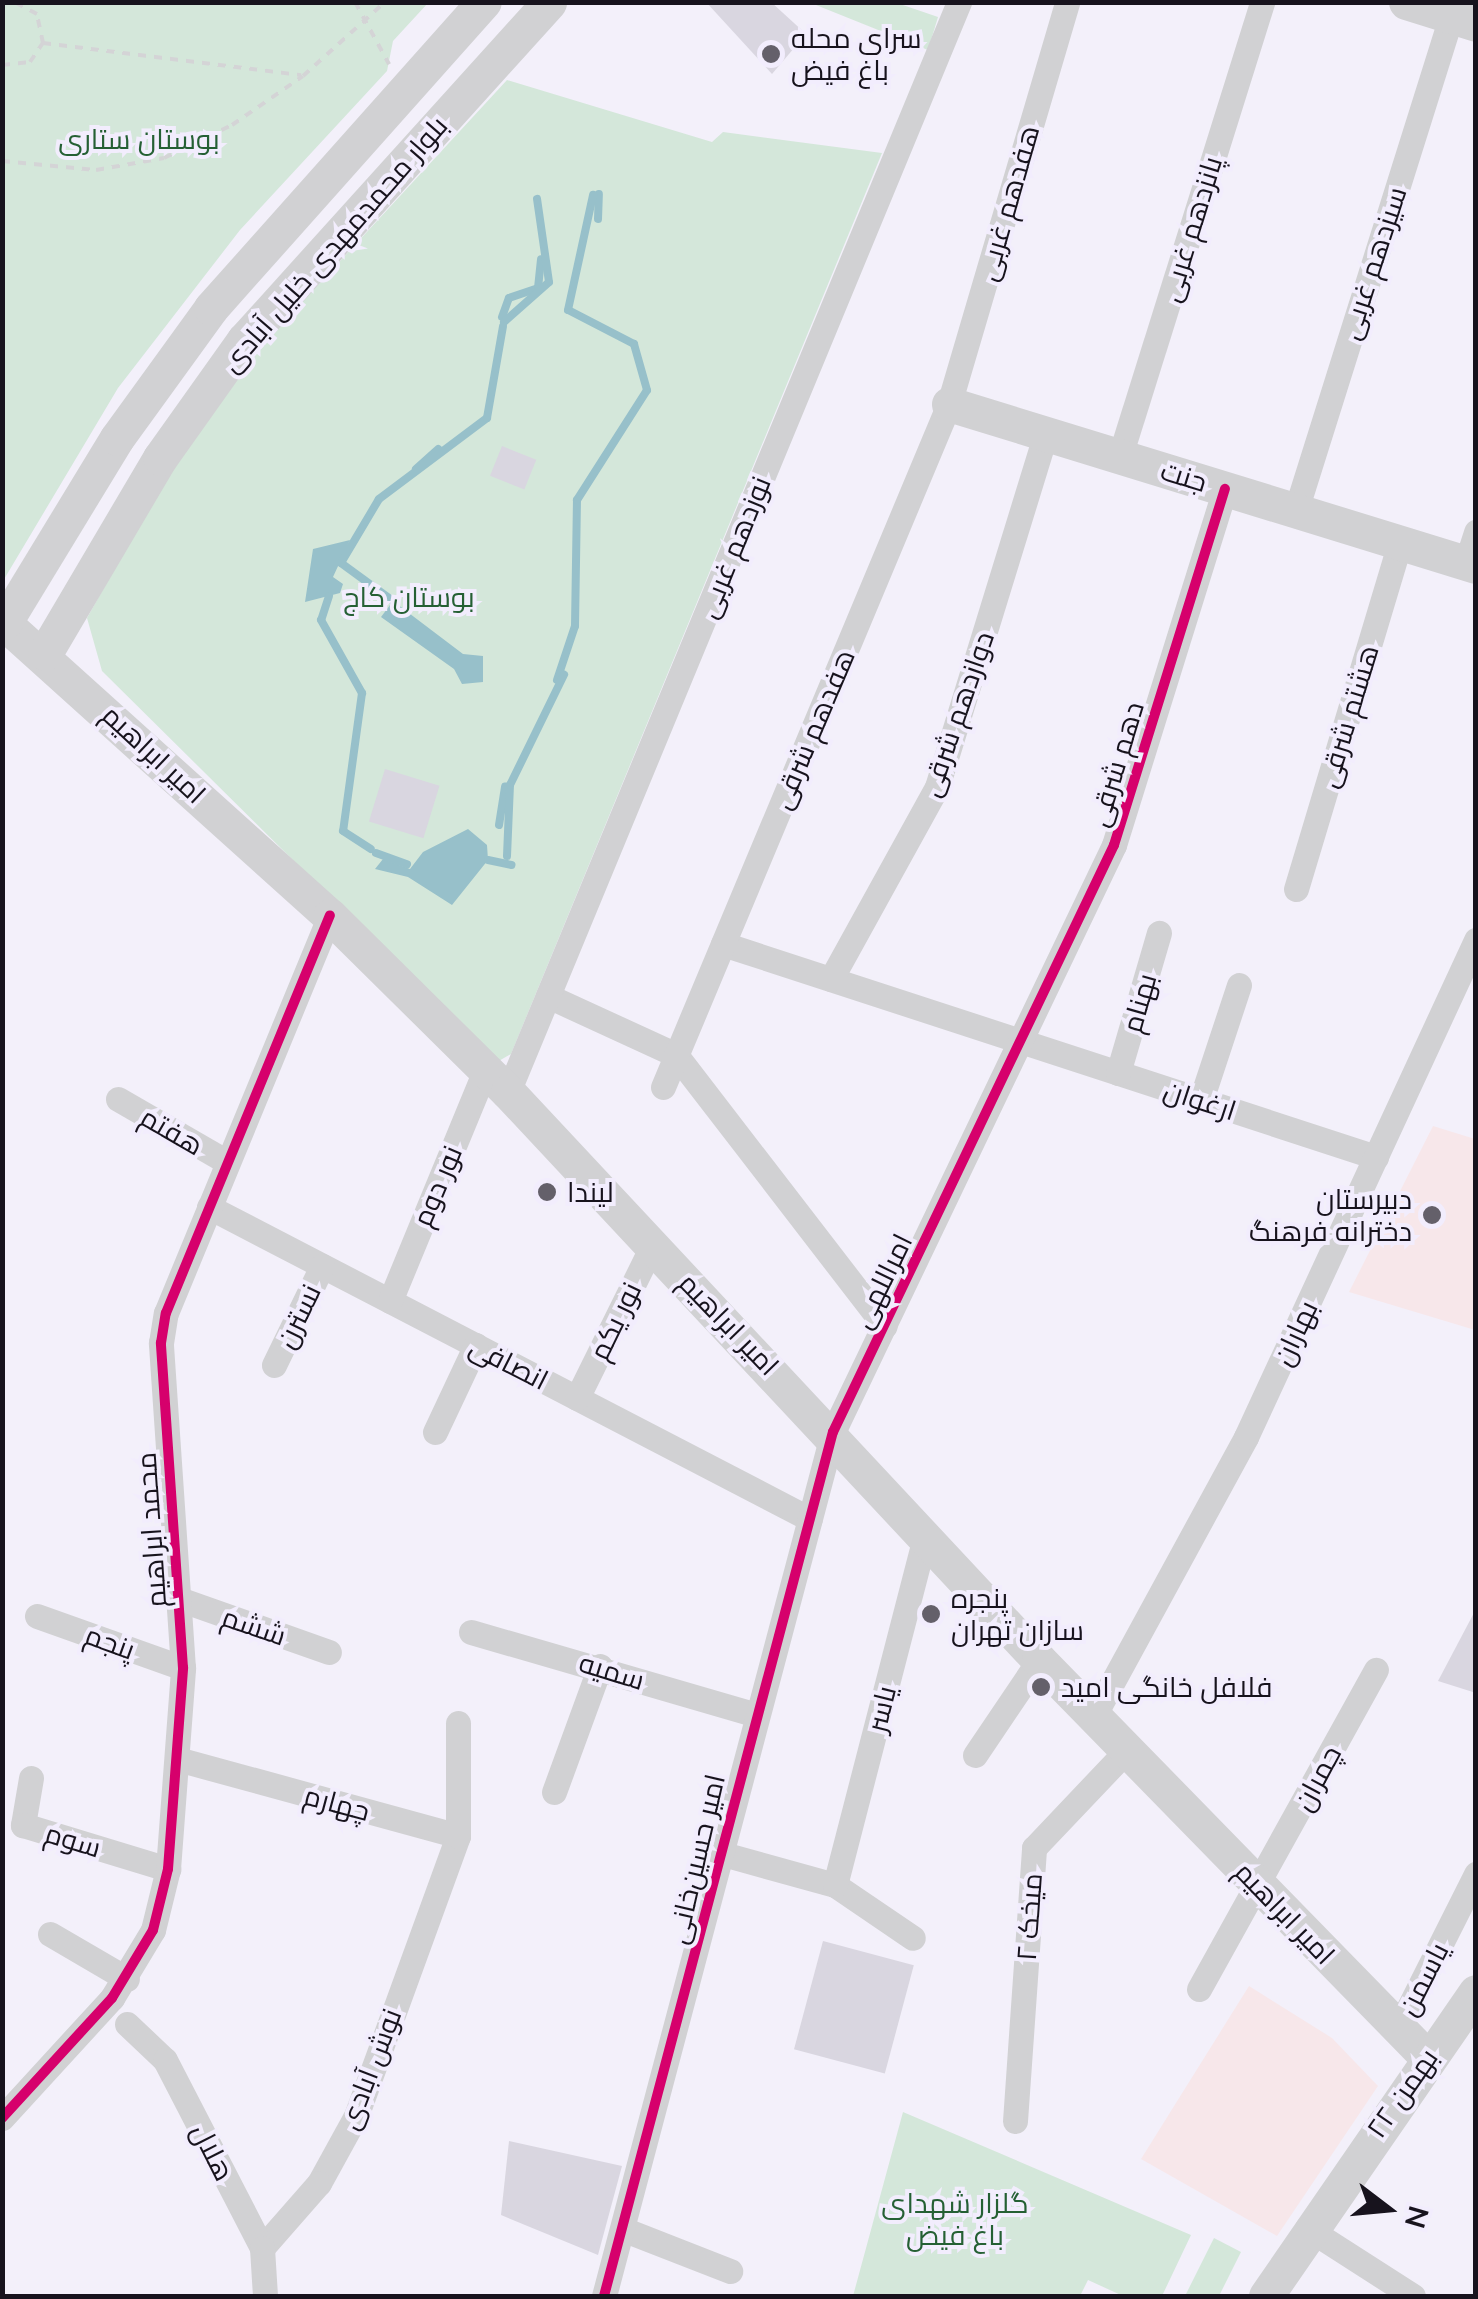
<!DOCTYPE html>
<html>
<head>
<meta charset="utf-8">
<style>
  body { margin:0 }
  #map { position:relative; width:1478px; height:2299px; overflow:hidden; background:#f3f0fa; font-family:Mulish,Cairo,sans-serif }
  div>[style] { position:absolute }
  .education>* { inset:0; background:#f7e7ea }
  .green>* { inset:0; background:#d4e7da }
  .water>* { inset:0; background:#97c0ca }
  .stream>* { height:8px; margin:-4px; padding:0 4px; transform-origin:4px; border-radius:4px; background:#97c0ca }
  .building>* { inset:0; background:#d9d6e0; transform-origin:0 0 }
  .path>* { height:4px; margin-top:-2px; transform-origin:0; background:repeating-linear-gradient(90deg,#d4d4d6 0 8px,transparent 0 16px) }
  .street>* { height:25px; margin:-12.5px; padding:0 12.5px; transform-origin:12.5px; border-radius:12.5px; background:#d1d1d3 }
  .secondary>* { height:35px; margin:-17.5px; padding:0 17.5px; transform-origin:17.5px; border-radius:17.5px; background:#d1d1d3 }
  .cycleway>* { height:10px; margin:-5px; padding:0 5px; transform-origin:5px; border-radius:5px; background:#d6006c }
  .dots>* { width:28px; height:28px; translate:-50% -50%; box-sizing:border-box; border:5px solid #f2edfd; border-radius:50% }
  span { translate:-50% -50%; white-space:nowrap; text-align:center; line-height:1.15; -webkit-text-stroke:8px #f2edfd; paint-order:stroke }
  .poi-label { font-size:28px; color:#17131d }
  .left { translate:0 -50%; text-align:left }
  .right { translate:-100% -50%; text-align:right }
  .park-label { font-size:28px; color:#256034 }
  .street-label { font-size:28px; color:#17131d }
  .frame { position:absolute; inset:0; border:5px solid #17131d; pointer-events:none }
  .north { position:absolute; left:1338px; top:2159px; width:100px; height:100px; -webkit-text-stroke:8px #f2edfd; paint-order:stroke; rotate:106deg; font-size:28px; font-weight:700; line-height:40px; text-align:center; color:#17131d }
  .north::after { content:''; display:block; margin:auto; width:35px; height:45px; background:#17131d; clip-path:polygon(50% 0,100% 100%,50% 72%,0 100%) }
</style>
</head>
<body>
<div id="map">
  <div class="education">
    <i style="clip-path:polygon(1433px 1126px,1475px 1139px,1475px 1330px,1349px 1292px)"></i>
    <i style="clip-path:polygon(1249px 1986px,1332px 2038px,1378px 2086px,1277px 2236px,1141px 2159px)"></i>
  </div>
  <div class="green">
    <i style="clip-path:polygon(3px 2px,428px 3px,393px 41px,387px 71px,240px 230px,118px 388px,3px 581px)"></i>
    <i style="clip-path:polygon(811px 3px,897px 3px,938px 17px,928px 50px)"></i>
    <i style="clip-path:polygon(507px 80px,712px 142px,723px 132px,882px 153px,511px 1054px,497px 1062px,102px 671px,87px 618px,171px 468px,258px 350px)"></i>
    <i style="clip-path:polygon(903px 2112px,1191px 2235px,1162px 2296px,1123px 2296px,1088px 2280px,1080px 2296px,853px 2296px)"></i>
    <i style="clip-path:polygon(1214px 2238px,1241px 2252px,1219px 2296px,1185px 2296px)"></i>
  </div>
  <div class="water">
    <i style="clip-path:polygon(350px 540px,333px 577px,343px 584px,340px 593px,305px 602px,313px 549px)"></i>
    <i style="clip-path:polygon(393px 601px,463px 654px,483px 656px,483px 682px,462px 684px,454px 669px,381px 617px)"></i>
    <i style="clip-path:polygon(468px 829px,487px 845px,488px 860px,452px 905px,408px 877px,375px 869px,383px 859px,410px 869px,423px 852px)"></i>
  </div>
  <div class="stream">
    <i style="left:598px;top:219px;width:25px;rotate:-88deg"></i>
    <i style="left:502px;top:317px;width:20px;rotate:-70deg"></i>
    <i style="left:509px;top:298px;width:31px;rotate:-19deg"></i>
    <i style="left:538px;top:288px;width:29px;rotate:-84deg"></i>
    <i style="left:504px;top:322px;width:60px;rotate:-41.6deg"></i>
    <i style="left:549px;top:282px;width:84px;rotate:-98.2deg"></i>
    <i style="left:416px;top:469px;width:30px;rotate:-42deg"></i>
    <i style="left:329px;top:596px;width:25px;rotate:108deg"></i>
    <i style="left:321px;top:620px;width:84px;rotate:60.7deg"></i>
    <i style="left:362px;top:693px;width:139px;rotate:97.8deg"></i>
    <i style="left:343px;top:831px;width:33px;rotate:33deg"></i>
    <i style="left:393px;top:601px;width:64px;rotate:-143.8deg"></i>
    <i style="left:341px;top:563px;width:74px;rotate:-59.3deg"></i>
    <i style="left:379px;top:499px;width:135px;rotate:-36.9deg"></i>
    <i style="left:487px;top:418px;width:93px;rotate:-80.1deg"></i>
    <i style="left:557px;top:680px;width:57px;rotate:-71.6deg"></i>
    <i style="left:575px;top:626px;width:126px;rotate:-89.1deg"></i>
    <i style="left:577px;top:500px;width:130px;rotate:-57.5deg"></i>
    <i style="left:647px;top:390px;width:48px;rotate:-105.8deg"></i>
    <i style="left:634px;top:344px;width:74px;rotate:-152.7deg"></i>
    <i style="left:568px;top:310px;width:118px;rotate:-77.7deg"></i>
    <i style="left:499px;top:825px;width:39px;rotate:-81deg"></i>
    <i style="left:376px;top:853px;width:33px;rotate:20deg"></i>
    <i style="left:507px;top:856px;width:71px;rotate:-87.6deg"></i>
    <i style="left:510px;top:785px;width:123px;rotate:-63.9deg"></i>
    <i style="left:488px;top:860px;width:24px;rotate:12deg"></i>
  </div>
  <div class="building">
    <i style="clip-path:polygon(706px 2px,771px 2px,806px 34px,772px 74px)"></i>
    <i style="left:502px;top:446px;width:37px;height:32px;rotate:22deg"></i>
    <i style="left:385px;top:769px;width:57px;height:55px;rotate:17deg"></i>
    <i style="clip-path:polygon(1476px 1609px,1476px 1693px,1438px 1681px)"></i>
    <i style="left:823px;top:1941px;width:94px;height:112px;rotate:15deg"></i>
    <i style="clip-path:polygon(509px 2141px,622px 2166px,598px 2255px,501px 2215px)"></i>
  </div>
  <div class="path">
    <i style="left:355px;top:2px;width:71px;rotate:61.3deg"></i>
    <i style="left:2px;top:4px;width:7px;rotate:-16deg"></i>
    <i style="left:43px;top:43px;width:260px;rotate:7.1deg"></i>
    <i style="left:2px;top:65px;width:28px;rotate:-6deg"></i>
    <i style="left:30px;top:62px;width:23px;rotate:-56deg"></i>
    <i style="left:43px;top:43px;width:30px;rotate:-102deg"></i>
    <i style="left:37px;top:14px;width:26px;rotate:-152deg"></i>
    <i style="left:2px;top:161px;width:94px;rotate:5.5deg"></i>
    <i style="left:96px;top:170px;width:69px;rotate:-10deg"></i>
    <i style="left:164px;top:158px;width:76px;rotate:-25.9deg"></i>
    <i style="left:232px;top:125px;width:86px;rotate:-34.6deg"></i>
    <i style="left:303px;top:76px;width:110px;rotate:-42.1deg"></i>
  </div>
  <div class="street">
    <i style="left:1120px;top:456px;width:476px;rotate:-72.6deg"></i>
    <i style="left:1296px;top:510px;width:517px;rotate:-72.55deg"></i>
    <i style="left:1466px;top:563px;width:33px;rotate:-72deg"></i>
    <i style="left:1296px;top:889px;width:361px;rotate:-73.3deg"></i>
    <i style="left:723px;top:944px;width:687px;rotate:18.07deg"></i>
    <i style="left:831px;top:979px;width:219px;rotate:-61.1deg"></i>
    <i style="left:937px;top:787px;width:370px;rotate:-72.9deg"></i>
    <i style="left:548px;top:996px;width:141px;rotate:24.7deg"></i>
    <i style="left:676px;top:1055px;width:342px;rotate:52.4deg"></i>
    <i style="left:1118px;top:1073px;width:146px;rotate:-73.7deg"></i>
    <i style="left:663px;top:1087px;width:740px;rotate:-67.28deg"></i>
    <i style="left:949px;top:404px;width:419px;rotate:-73.6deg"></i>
    <i style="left:508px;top:1092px;width:1180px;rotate:-67.52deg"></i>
    <i style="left:118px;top:1099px;width:126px;rotate:30deg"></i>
    <i style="left:1201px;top:1100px;width:121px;rotate:-71.7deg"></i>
    <i style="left:209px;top:1207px;width:677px;rotate:27.44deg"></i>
    <i style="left:390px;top:1301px;width:250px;rotate:-67.6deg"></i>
    <i style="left:274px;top:1365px;width:110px;rotate:-64.1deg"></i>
    <i style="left:577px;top:1398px;width:172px;rotate:-63.7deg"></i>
    <i style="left:435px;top:1432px;width:96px;rotate:-64.8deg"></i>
    <i style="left:179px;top:1599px;width:159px;rotate:19.5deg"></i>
    <i style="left:37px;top:1616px;width:155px;rotate:19.6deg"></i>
    <i style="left:471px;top:1632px;width:294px;rotate:16.2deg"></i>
    <i style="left:1094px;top:1716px;width:318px;rotate:-61.4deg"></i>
    <i style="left:1246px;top:1437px;width:548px;rotate:-65.17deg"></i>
    <i style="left:975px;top:1755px;width:115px;rotate:-56deg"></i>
    <i style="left:181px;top:1760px;width:287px;rotate:15.3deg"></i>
    <i style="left:458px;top:1836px;width:296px;rotate:110deg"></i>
    <i style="left:357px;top:2114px;width:79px;rotate:118.8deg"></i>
    <i style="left:319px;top:2183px;width:86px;rotate:131.2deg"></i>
    <i style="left:31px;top:1778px;width:48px;rotate:99.7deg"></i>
    <i style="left:23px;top:1825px;width:152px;rotate:16.9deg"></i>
    <i style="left:554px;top:1792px;width:134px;rotate:-69.9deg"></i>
    <i style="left:458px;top:1836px;width:113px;rotate:-90deg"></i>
    <i style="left:723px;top:1854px;width:116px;rotate:15.5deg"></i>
    <i style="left:835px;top:1885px;width:94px;rotate:34.2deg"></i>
    <i style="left:835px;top:1885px;width:364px;rotate:-75.5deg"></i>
    <i style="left:50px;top:1934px;width:89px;rotate:30.3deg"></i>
    <i style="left:1199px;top:1989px;width:365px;rotate:-61deg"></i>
    <i style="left:127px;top:2024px;width:52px;rotate:43.5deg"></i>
    <i style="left:165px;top:2060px;width:212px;rotate:62.7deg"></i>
    <i style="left:262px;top:2248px;width:48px;rotate:86.4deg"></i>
    <i style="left:1398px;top:2029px;width:174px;rotate:-63.3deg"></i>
    <i style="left:2px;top:2118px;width:163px;rotate:-47.5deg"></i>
    <i style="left:112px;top:1998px;width:79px;rotate:-58.9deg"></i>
    <i style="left:153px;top:1930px;width:63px;rotate:-76.2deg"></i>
    <i style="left:168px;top:1869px;width:202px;rotate:-85.7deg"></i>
    <i style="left:183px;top:1668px;width:326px;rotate:-93.9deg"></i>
    <i style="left:161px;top:1343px;width:30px;rotate:-81deg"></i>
    <i style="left:166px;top:1313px;width:430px;rotate:-67.6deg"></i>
    <i style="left:1015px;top:2121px;width:274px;rotate:-86deg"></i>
    <i style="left:1034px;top:1848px;width:135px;rotate:-46.5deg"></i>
    <i style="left:1307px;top:2228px;width:126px;rotate:32.7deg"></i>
    <i style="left:625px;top:2230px;width:113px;rotate:21.3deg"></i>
    <i style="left:604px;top:2296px;width:894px;rotate:-75.16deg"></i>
    <i style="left:833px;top:1432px;width:651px;rotate:-64.42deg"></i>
    <i style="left:1114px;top:845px;width:373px;rotate:-72.7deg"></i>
  </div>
  <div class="secondary">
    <i style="left:1406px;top:2px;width:73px;rotate:17.4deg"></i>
    <i style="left:949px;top:404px;width:551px;rotate:17.09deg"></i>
    <i style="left:2px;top:621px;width:441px;rotate:42deg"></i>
    <i style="left:330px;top:916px;width:250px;rotate:44.7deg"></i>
    <i style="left:508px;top:1092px;width:778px;rotate:46.93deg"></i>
    <i style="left:1039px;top:1660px;width:555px;rotate:45.66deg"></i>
    <i style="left:5px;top:622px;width:215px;rotate:-58.7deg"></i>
    <i style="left:117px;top:438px;width:160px;rotate:-54.1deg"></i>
    <i style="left:211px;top:308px;width:410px;rotate:-48.3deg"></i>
    <i style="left:45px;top:653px;width:226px;rotate:-59.5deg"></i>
    <i style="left:160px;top:458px;width:145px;rotate:-54.6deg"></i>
    <i style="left:244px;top:340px;width:455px;rotate:-47.9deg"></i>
    <i style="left:1266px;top:2296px;width:369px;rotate:-55.4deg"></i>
  </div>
  <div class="cycleway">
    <i style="left:2px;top:2118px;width:163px;rotate:-47.5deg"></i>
    <i style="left:112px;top:1998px;width:79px;rotate:-58.9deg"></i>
    <i style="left:153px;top:1930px;width:63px;rotate:-76.2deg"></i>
    <i style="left:168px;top:1869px;width:202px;rotate:-85.7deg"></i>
    <i style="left:183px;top:1668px;width:326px;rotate:-93.9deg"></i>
    <i style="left:161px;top:1343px;width:30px;rotate:-81deg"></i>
    <i style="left:166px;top:1313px;width:430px;rotate:-67.6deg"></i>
    <i style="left:604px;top:2296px;width:894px;rotate:-75.16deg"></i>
    <i style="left:833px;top:1432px;width:651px;rotate:-64.42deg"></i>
    <i style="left:1114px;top:845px;width:373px;rotate:-72.7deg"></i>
  </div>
  <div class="dots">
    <i style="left:771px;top:54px;background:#64606a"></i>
    <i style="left:547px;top:1192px;background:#64606a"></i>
    <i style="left:1432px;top:1215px;background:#64606a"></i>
    <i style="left:931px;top:1614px;background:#64606a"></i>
    <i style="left:1041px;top:1687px;background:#64606a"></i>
  </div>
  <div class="poi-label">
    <span class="left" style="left:791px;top:54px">سرای محله<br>باغ فیض</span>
    <span class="left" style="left:567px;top:1192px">لیندا</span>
    <span class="right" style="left:1412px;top:1215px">دبیرستان<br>دخترانه فرهنگ</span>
    <span class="left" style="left:951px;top:1614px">پنجره<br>سازان تهران</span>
    <span class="left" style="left:1061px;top:1687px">فلافل خانگی امید</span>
  </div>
  <div class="park-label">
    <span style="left:139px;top:139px">بوستان ستاری</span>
    <span style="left:409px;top:597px">بوستان کاج</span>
    <span style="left:955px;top:2219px">گلزار شهدای<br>باغ فیض</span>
  </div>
  <div class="street-label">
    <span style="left:1008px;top:203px;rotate:-74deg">هفدهم غربی</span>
    <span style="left:1191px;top:229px;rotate:-73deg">پانزدهم غربی</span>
    <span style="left:334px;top:244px;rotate:-49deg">بلوار محمدمهدی خلیل آبادی</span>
    <span style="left:1373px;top:263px;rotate:-72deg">سیزدهم غربی</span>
    <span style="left:1184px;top:476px;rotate:17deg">جنت</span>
    <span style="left:734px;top:547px;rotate:-68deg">نوزدهم غربی</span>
    <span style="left:957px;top:714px;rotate:-71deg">دوازدهم شرقی</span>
    <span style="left:1348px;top:716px;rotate:-73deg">هشتم شرقی</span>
    <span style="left:813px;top:729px;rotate:-67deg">هفدهم شرقی</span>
    <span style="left:154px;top:754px;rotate:43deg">امیر ابراهیم</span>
    <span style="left:1116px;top:764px;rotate:-73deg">دهم شرقی</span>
    <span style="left:1139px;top:1003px;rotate:-74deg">بهنام</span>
    <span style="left:1200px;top:1100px;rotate:18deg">ارغوان</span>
    <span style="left:172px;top:1131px;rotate:30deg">هفتم</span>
    <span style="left:437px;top:1186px;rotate:-67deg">نور دوم</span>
    <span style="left:882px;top:1281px;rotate:-64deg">امراللهی</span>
    <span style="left:298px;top:1316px;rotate:-64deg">نسترن</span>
    <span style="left:615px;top:1321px;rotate:-64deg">نور یکم</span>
    <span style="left:729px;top:1324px;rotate:46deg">امیر ابراهیم</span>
    <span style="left:1295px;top:1333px;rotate:-65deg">بهاران</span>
    <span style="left:509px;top:1363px;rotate:27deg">انصافی</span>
    <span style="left:151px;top:1530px;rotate:-94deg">محمد ابراهیم</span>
    <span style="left:254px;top:1626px;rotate:19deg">ششم</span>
    <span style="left:110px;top:1642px;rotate:20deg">پنجم</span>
    <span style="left:612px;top:1671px;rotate:17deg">سمیه</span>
    <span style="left:881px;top:1709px;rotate:-76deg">یاسر</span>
    <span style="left:1317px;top:1778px;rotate:-62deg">چمران</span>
    <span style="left:337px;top:1803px;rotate:15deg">چهارم</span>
    <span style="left:73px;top:1840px;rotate:17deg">سوم</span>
    <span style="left:696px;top:1859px;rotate:-77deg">امیر حسین‌خانی</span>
    <span style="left:1285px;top:1913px;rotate:46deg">امیر ابراهیم</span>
    <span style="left:1029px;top:1917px;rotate:-86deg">میخک ۲</span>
    <span style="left:1423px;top:1979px;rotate:-63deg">یاسمن</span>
    <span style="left:370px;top:2069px;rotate:-69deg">نوش آبادی</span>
    <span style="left:1402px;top:2093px;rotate:-55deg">۲۲ بهمن</span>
    <span style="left:213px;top:2152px;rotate:63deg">هلال</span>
  </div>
  <div class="frame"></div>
  <div class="north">N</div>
</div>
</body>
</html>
